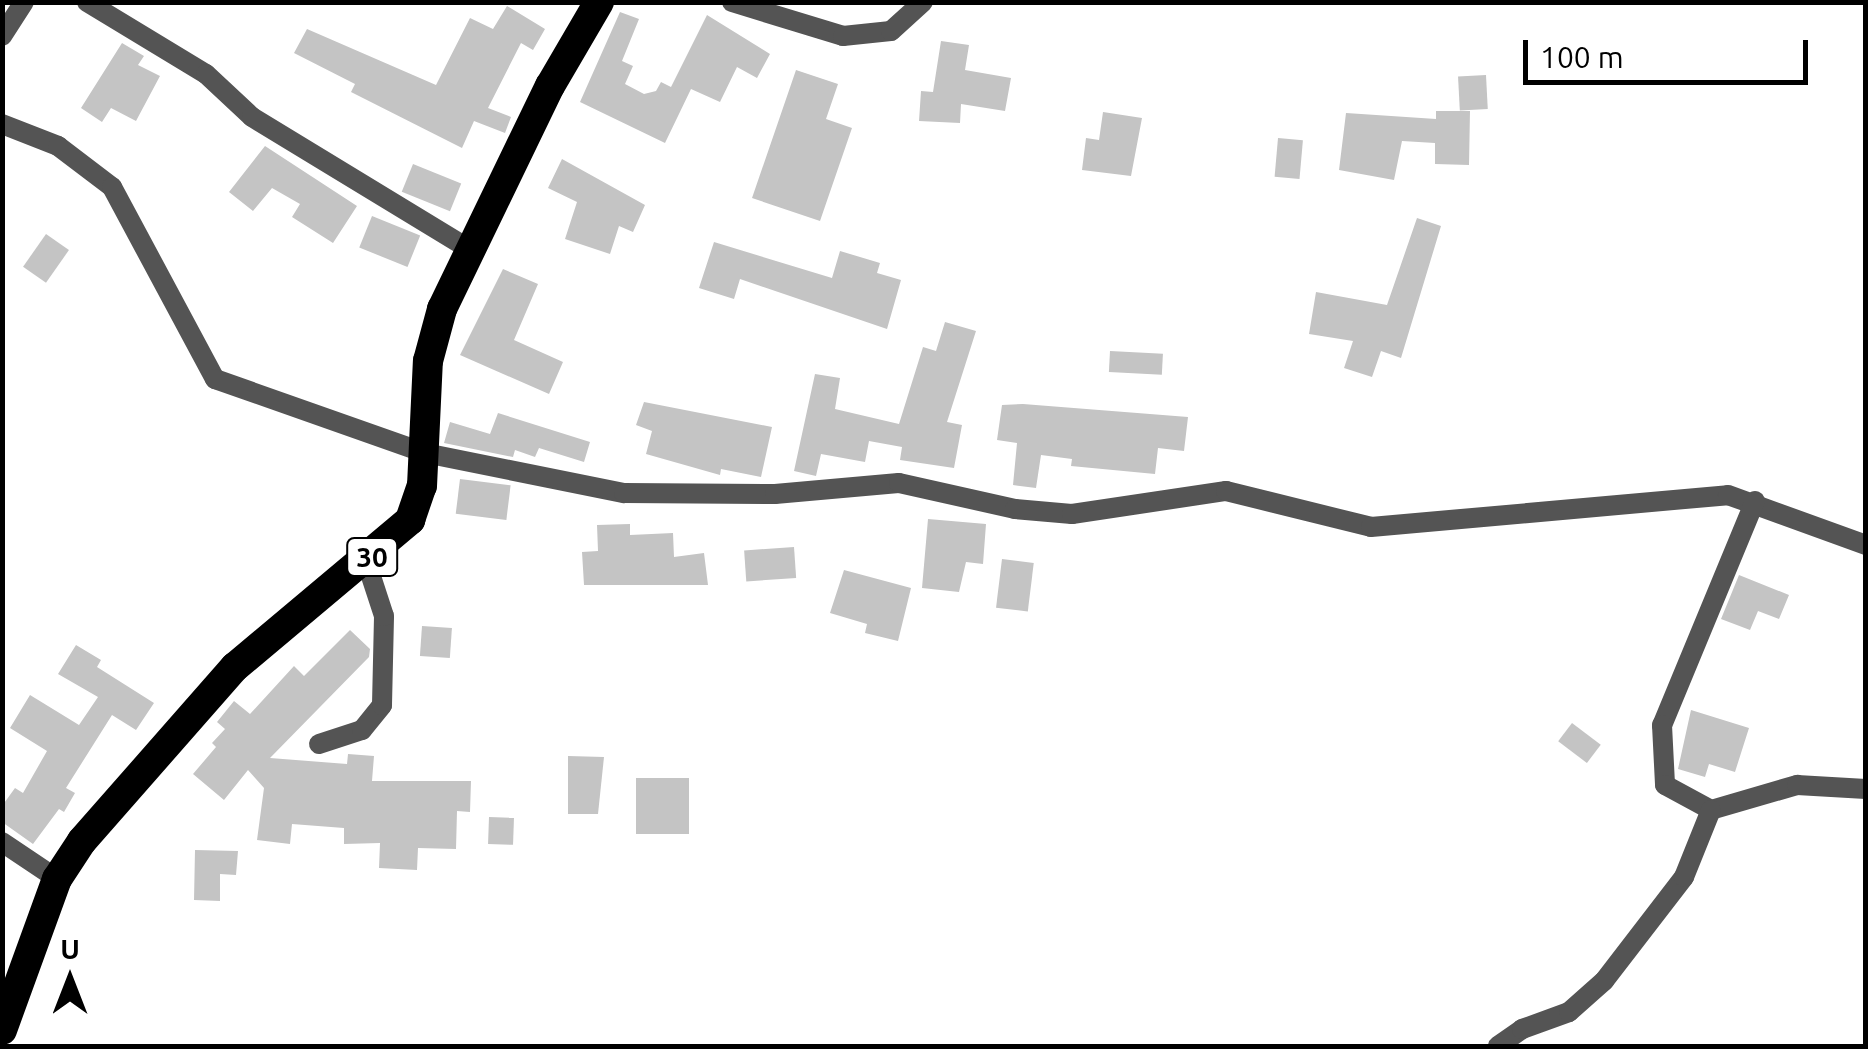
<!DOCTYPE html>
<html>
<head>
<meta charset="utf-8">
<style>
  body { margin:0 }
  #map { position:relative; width:1868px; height:1049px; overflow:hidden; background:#fff; font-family:Ubuntu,sans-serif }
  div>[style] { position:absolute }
  .building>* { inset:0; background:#c4c4c4; transform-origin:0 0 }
  .street>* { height:20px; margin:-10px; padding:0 10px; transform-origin:10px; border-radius:10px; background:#545454 }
  .highway>* { height:30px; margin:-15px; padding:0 15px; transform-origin:15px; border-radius:15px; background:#000 }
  span { translate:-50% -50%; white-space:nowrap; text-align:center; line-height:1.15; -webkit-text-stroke:8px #fff; paint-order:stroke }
  .shield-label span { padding:2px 8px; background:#fff; border:2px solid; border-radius:8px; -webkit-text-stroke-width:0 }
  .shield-label { font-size:28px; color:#000; font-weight:700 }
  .frame { position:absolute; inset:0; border:5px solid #000; pointer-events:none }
  .north { position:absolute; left:20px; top:929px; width:100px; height:100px; -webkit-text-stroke:8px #fff; paint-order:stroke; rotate:0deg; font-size:28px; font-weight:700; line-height:40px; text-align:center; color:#000 }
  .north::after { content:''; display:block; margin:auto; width:35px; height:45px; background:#000; clip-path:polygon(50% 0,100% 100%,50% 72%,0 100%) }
  .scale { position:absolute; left:1523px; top:40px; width:285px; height:45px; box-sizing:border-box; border:5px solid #000; border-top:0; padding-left:12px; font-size:30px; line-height:35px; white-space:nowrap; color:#000; -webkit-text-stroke:8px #fff; paint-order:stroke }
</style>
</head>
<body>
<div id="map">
  <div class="building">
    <i style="clip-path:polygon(507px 6px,545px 29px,533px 50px,521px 43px,488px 108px,511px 117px,505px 133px,474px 121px,462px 148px,351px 92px,355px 84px,294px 53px,307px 29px,436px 85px,470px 18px,493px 29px)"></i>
    <i style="clip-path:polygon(620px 12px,639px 19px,622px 61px,633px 66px,625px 84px,644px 94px,656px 91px,661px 82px,671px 87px,707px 15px,770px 54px,757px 78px,737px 67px,720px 102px,691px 89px,665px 143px,580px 102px)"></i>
    <i style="clip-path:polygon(941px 41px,969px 45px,965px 70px,1011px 78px,1005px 111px,961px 104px,960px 123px,919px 121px,921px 91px,933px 92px)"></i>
    <i style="clip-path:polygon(122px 43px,144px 56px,138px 65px,160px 76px,136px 121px,111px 108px,102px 122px,81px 108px)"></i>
    <i style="clip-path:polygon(796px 70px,838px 84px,826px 119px,852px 128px,820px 221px,752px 198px)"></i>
    <i style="left:1486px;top:75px;width:34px;height:28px;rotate:87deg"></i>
    <i style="clip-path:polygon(1436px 111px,1470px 111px,1469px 165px,1435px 164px,1435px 143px,1402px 141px,1394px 180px,1339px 170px,1346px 113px,1436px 119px)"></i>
    <i style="clip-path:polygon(1103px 112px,1142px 118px,1131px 176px,1082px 170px,1086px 138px,1099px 140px)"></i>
    <i style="left:1278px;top:138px;width:25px;height:39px;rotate:5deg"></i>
    <i style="clip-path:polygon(265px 146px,357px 206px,333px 243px,292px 217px,300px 204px,272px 188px,253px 211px,229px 192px)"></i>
    <i style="clip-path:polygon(562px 159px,645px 205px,633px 232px,619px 226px,610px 254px,565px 239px,577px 202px,548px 188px)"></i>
    <i style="left:413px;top:164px;width:52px;height:30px;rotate:22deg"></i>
    <i style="left:372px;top:216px;width:52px;height:34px;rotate:22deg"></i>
    <i style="clip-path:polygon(1417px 218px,1441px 226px,1401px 358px,1381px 351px,1372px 377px,1344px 368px,1353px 341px,1309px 334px,1316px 292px,1387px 305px)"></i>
    <i style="left:46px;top:234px;width:28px;height:40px;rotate:35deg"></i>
    <i style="clip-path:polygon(714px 242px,832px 278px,840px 251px,880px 263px,877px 273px,901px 280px,887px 329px,740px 279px,734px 299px,699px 288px)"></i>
    <i style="clip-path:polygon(503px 269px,538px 284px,514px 340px,563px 362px,549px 394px,460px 355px)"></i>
    <i style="clip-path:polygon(945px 322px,976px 331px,947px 422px,962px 425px,954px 468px,900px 460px,902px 447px,869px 441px,865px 462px,821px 454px,816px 476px,794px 471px,815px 374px,840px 378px,835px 409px,899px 424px,923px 347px,936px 351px)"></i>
    <i style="left:1110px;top:351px;width:53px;height:21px;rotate:3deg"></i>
    <i style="clip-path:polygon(644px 402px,772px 427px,761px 477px,721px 469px,720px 475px,646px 454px,652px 431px,636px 425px)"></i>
    <i style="clip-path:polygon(1023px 404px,1188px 417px,1184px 451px,1158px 448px,1155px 474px,1071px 466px,1072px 459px,1041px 455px,1036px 488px,1013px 485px,1017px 443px,997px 440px,1002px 405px)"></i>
    <i style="clip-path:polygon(498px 413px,590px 442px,584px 462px,539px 448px,535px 457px,515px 450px,513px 457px,444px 443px,450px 422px,490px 434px)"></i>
    <i style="left:460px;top:479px;width:51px;height:35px;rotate:7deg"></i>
    <i style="clip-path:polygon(928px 519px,986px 524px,983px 564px,966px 562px,959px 592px,922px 588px)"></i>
    <i style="clip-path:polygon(630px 524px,630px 535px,673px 533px,674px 557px,704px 553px,708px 585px,584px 585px,582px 552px,598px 551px,597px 525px)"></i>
    <i style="left:794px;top:547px;width:31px;height:50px;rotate:86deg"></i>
    <i style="left:1002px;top:559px;width:32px;height:49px;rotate:7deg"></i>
    <i style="clip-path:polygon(844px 570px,911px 588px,898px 641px,865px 633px,867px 624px,830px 613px)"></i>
    <i style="clip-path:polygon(1739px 575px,1789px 595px,1779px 619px,1758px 611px,1750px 630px,1721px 619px)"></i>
    <i style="left:422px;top:626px;width:30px;height:30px;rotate:4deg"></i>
    <i style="clip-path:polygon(350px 630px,370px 649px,369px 657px,270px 758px,347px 764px,348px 754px,374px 756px,372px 781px,471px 781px,470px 812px,457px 811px,456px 849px,418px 848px,417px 870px,379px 868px,380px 843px,344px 844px,344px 828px,292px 824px,290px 844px,257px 840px,264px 788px,248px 770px,224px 800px,193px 774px,216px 747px,212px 743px,225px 729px,217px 722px,234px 701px,250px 714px,294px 666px,304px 676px)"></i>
    <i style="clip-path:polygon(76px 645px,101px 660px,97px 667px,154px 703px,136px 730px,112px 715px,66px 788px,75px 793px,64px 812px,59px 809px,33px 844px,2px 822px,2px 806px,15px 788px,23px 793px,47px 751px,10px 728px,30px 695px,79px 725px,98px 697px,58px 674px)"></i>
    <i style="clip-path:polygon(1691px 710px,1749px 728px,1735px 772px,1709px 764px,1705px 777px,1678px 769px)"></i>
    <i style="left:1572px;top:723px;width:36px;height:23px;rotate:37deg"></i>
    <i style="clip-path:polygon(568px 756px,604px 757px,598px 814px,568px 814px)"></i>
    <i style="left:636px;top:778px;width:53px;height:56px"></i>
    <i style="left:489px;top:817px;width:25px;height:27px;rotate:2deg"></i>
    <i style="clip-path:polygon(195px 850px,238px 851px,236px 875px,220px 874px,220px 901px,194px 900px)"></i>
  </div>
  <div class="street">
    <i style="left:87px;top:2px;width:139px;rotate:31.2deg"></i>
    <i style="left:206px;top:74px;width:63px;rotate:43.1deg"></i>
    <i style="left:252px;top:117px;width:254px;rotate:31.3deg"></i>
    <i style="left:732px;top:2px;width:116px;rotate:17deg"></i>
    <i style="left:843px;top:36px;width:48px;rotate:-5.9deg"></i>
    <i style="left:891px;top:31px;width:43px;rotate:-42.2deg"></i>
    <i style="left:2px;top:36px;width:40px;rotate:-57.1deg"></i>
    <i style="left:2px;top:124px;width:60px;rotate:21.4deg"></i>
    <i style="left:58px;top:146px;width:68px;rotate:37.2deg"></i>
    <i style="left:112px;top:187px;width:218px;rotate:61.8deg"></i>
    <i style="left:215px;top:379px;width:223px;rotate:19.4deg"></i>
    <i style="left:425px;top:453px;width:203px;rotate:11.4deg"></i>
    <i style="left:624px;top:493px;width:151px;rotate:0.4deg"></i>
    <i style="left:775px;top:494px;width:124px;rotate:-5.1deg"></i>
    <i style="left:899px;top:483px;width:119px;rotate:12.6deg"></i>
    <i style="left:1015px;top:509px;width:57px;rotate:5deg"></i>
    <i style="left:1072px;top:514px;width:156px;rotate:-8.5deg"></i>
    <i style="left:1226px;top:491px;width:149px;rotate:13.9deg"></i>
    <i style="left:1371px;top:527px;width:358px;rotate:-5.1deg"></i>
    <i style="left:1728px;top:495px;width:147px;rotate:19.9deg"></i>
    <i style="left:1755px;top:501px;width:243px;rotate:112.5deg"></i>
    <i style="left:1662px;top:725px;width:60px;rotate:87.1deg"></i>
    <i style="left:1665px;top:785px;width:52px;rotate:28.5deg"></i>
    <i style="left:1711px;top:810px;width:90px;rotate:-16.2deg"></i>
    <i style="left:1797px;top:785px;width:69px;rotate:3.3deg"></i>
    <i style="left:319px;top:744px;width:45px;rotate:-18deg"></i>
    <i style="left:362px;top:730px;width:32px;rotate:-51deg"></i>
    <i style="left:382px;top:705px;width:89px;rotate:-88.7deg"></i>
    <i style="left:384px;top:616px;width:58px;rotate:-108.1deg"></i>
    <i style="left:2px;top:842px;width:66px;rotate:33.9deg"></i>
    <i style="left:1498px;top:1046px;width:29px;rotate:-35deg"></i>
    <i style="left:1522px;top:1029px;width:50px;rotate:-19.9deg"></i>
    <i style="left:1569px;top:1012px;width:47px;rotate:-41.5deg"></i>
    <i style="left:1604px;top:981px;width:131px;rotate:-52.4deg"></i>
    <i style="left:1684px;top:877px;width:72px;rotate:-68.1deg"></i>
  </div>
  <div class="highway">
    <i style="left:2px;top:1030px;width:161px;rotate:-70deg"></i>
    <i style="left:57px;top:879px;width:45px;rotate:-56.7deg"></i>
    <i style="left:82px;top:841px;width:232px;rotate:-48.7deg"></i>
    <i style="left:235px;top:667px;width:229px;rotate:-40deg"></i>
    <i style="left:410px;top:520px;width:36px;rotate:-71deg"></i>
    <i style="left:422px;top:486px;width:125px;rotate:-87.3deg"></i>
    <i style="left:428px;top:361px;width:54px;rotate:-74.9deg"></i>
    <i style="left:442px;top:309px;width:248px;rotate:-64.2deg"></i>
    <i style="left:550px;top:86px;width:97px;rotate:-59.7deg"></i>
  </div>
  <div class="shield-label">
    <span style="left:372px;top:557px">30</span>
  </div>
  <div class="frame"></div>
  <div class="north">U</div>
  <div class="scale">100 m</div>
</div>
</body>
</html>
